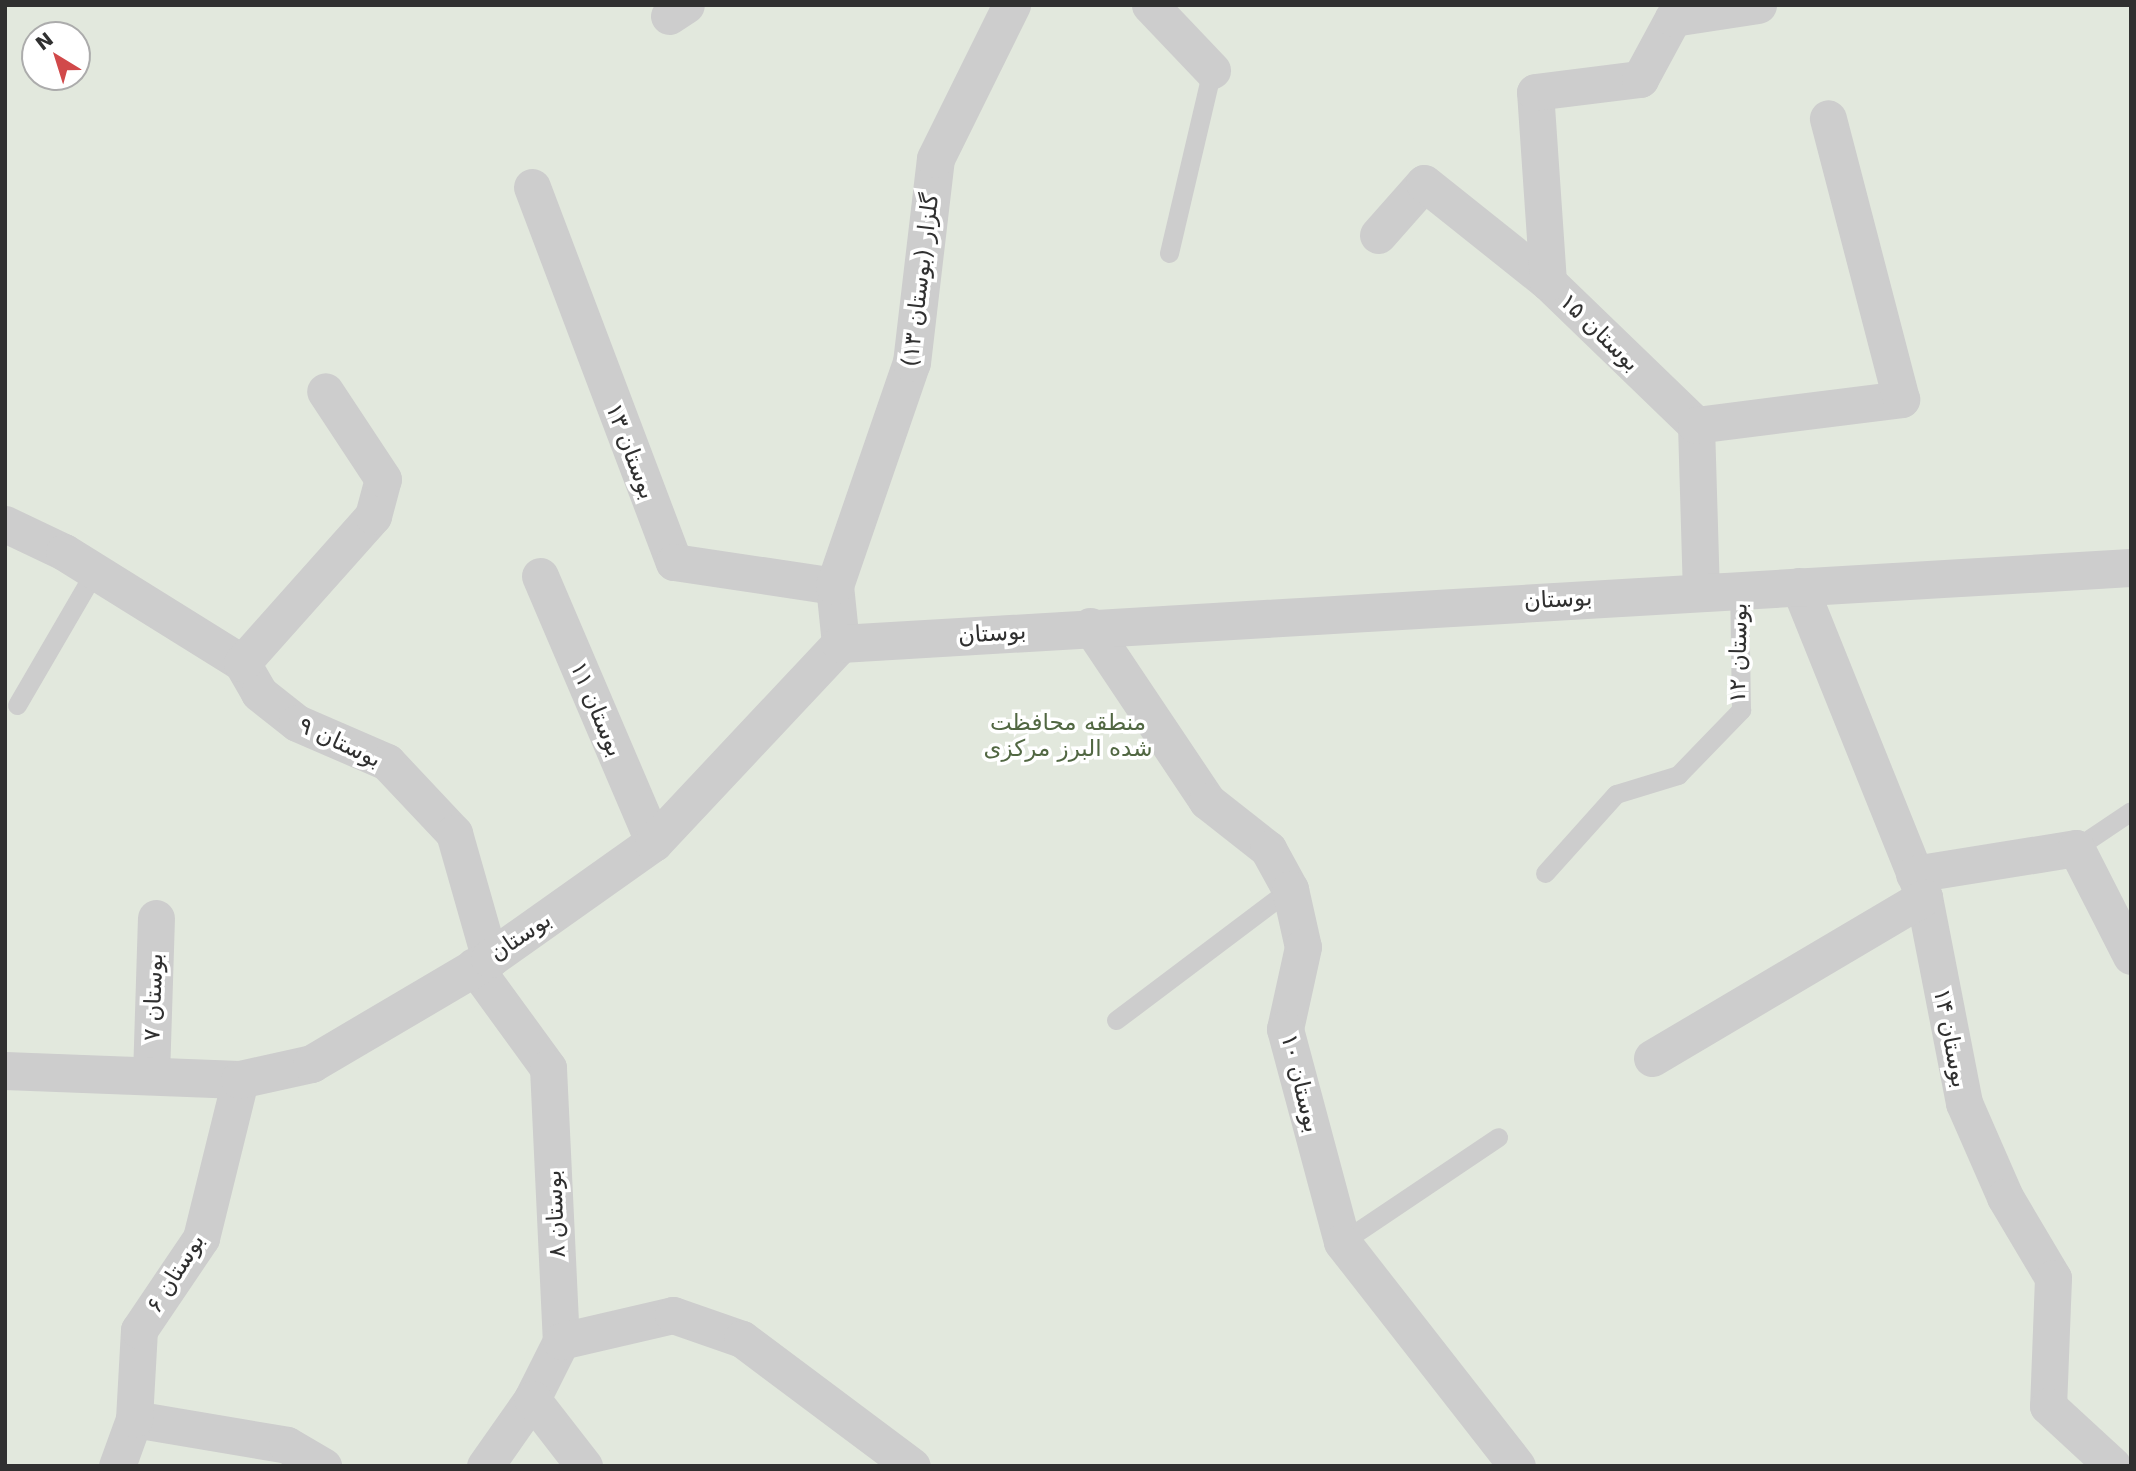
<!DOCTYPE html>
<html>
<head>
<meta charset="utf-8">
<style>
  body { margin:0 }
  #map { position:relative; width:2136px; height:1471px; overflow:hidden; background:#fff; font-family:"DejaVu Sans","Noto Naskh Arabic",sans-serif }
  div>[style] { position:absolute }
  .green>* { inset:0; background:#e2e8dd }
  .service>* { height:19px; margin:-9.5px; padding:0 9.5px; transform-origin:9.5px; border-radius:9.5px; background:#cdcdcd }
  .minor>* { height:37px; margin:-18.5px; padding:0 18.5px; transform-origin:18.5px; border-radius:18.5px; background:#cdcdcd }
  .tertiary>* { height:38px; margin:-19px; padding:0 19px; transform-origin:19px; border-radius:19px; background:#cdcdcd }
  span { translate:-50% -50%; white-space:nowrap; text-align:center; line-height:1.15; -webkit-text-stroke:7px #fff; paint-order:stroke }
  .street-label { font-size:23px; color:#303030 }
  .park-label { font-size:23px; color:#516742 }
  .frame { position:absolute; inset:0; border:7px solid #303030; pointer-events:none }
  .north { position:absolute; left:21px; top:21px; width:70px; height:70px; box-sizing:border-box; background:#fff; border:2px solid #acacac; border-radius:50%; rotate:322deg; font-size:19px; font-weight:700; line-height:28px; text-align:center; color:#303030 }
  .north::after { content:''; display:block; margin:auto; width:24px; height:32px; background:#d1494a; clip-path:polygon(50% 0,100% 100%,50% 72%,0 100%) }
</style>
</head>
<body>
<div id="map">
  <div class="green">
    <i style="clip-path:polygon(evenodd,5px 5px,2131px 5px,2131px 1466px,5px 1466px,5px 5px,35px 35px,77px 35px,77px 77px,35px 77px,35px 35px)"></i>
  </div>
  <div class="service">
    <i style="left:1169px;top:253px;width:188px;rotate:-76.8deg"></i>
    <i style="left:17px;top:705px;width:155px;rotate:-59.8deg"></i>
    <i style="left:2076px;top:848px;width:66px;rotate:-33.9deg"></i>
    <i style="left:1545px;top:873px;width:106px;rotate:-48.1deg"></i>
    <i style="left:1616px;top:794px;width:65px;rotate:-17deg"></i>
    <i style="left:1678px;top:775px;width:91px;rotate:-45.9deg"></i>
    <i style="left:1741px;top:710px;width:122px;rotate:-90.9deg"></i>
    <i style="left:1116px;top:1020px;width:218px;rotate:-37deg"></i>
    <i style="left:1342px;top:1242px;width:188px;rotate:-33.9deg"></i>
  </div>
  <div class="minor">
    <i style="left:1150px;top:5px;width:90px;rotate:46.4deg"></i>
    <i style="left:669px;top:16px;width:20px;rotate:-33deg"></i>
    <i style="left:532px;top:187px;width:401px;rotate:69.3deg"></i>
    <i style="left:674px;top:562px;width:163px;rotate:8.5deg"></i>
    <i style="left:1378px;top:235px;width:69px;rotate:-48.5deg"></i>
    <i style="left:1424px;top:183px;width:159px;rotate:38.6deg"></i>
    <i style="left:1548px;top:282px;width:206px;rotate:44deg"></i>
    <i style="left:1696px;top:425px;width:166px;rotate:88.3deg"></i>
    <i style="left:1548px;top:282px;width:190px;rotate:-93.9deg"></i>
    <i style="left:1535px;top:92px;width:106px;rotate:-7.1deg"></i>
    <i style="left:1640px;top:79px;width:69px;rotate:-61.6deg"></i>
    <i style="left:1673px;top:18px;width:86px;rotate:-8.7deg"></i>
    <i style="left:1696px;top:425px;width:207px;rotate:-7.2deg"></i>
    <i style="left:1901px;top:399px;width:290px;rotate:-104.6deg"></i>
    <i style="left:5px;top:524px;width:65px;rotate:25.4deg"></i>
    <i style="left:64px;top:552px;width:210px;rotate:31.9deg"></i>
    <i style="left:242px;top:663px;width:34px;rotate:60deg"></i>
    <i style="left:259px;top:693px;width:48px;rotate:38.3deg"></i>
    <i style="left:297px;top:723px;width:98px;rotate:23.4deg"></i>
    <i style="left:387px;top:762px;width:98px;rotate:46.7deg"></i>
    <i style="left:454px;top:833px;width:131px;rotate:74.1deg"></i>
    <i style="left:540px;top:576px;width:290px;rotate:66.9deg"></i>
    <i style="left:1799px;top:586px;width:335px;rotate:68.1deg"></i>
    <i style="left:1924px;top:897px;width:210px;rotate:79deg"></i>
    <i style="left:1964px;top:1103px;width:103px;rotate:66.4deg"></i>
    <i style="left:2005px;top:1197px;width:94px;rotate:59.3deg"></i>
    <i style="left:2053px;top:1278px;width:128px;rotate:92.2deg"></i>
    <i style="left:2048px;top:1406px;width:88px;rotate:42.7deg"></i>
    <i style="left:1090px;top:626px;width:211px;rotate:56.2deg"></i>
    <i style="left:1207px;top:801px;width:78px;rotate:38.2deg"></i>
    <i style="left:1268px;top:849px;width:46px;rotate:61.2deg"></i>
    <i style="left:1290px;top:889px;width:59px;rotate:77.4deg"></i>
    <i style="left:1303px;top:947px;width:84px;rotate:102.4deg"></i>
    <i style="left:1285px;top:1029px;width:220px;rotate:75deg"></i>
    <i style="left:1342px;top:1242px;width:284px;rotate:52deg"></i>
    <i style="left:242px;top:663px;width:197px;rotate:-48.3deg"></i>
    <i style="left:373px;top:516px;width:38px;rotate:-75deg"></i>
    <i style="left:383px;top:479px;width:105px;rotate:-123.4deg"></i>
    <i style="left:1914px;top:874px;width:164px;rotate:-9.1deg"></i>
    <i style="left:2076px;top:848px;width:121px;rotate:63deg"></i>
    <i style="left:474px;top:966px;width:126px;rotate:54deg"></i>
    <i style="left:548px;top:1068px;width:273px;rotate:87.3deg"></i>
    <i style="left:561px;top:1341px;width:65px;rotate:116.6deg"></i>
    <i style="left:532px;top:1399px;width:82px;rotate:125deg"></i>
    <i style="left:1652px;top:1058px;width:316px;rotate:-30.6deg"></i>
    <i style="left:151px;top:1076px;width:158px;rotate:-88.2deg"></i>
    <i style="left:561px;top:1341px;width:115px;rotate:-13.1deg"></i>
    <i style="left:673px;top:1315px;width:73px;rotate:19.2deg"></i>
    <i style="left:742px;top:1339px;width:212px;rotate:36.8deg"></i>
    <i style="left:532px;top:1399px;width:85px;rotate:52.2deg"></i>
    <i style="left:134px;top:1419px;width:155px;rotate:9.6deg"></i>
    <i style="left:287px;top:1445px;width:42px;rotate:30.3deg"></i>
    <i style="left:117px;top:1466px;width:50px;rotate:-70.1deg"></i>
    <i style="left:134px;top:1419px;width:89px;rotate:-86.8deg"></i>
    <i style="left:139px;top:1330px;width:111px;rotate:-56deg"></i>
    <i style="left:201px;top:1238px;width:163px;rotate:-76.1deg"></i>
  </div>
  <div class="tertiary">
    <i style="left:841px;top:644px;width:58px;rotate:-95.9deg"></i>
    <i style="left:835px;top:586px;width:236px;rotate:-71deg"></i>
    <i style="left:912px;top:363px;width:205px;rotate:-83.3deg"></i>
    <i style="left:936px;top:159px;width:172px;rotate:-63.7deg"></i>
    <i style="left:5px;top:1071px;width:235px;rotate:2.2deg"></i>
    <i style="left:240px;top:1080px;width:74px;rotate:-12.5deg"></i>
    <i style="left:312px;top:1064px;width:207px;rotate:-30.5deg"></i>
    <i style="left:490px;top:959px;width:201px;rotate:-35.3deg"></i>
    <i style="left:654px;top:843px;width:273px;rotate:-46.8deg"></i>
    <i style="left:841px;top:644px;width:1292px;rotate:-3.37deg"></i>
  </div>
  <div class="street-label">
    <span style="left:920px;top:280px;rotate:-83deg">گلزار (بوستان ۱۳)</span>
    <span style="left:1600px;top:332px;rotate:44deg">بوستان ۱۵</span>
    <span style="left:631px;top:451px;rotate:69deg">بوستان ۱۳</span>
    <span style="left:1558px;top:599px;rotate:-3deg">بوستان</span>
    <span style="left:992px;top:633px;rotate:-4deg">بوستان</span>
    <span style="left:1738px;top:653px;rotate:-89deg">بوستان ۱۲</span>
    <span style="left:597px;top:709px;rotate:67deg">بوستان ۱۱</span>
    <span style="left:340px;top:742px;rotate:25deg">بوستان ۹</span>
    <span style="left:520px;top:936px;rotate:-34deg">بوستان</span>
    <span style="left:153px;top:997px;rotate:-88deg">بوستان ۷</span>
    <span style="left:1951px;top:1038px;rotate:79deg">بوستان ۱۴</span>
    <span style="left:1301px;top:1083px;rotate:76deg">بوستان ۱۰</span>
    <span style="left:555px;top:1214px;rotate:-93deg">بوستان ۸</span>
    <span style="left:175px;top:1273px;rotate:-58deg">بوستان ۶</span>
  </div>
  <div class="park-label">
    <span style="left:1068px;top:735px">منطقه محافظت<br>شده البرز مرکزی</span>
  </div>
  <div class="frame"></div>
  <div class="north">N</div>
</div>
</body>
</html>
